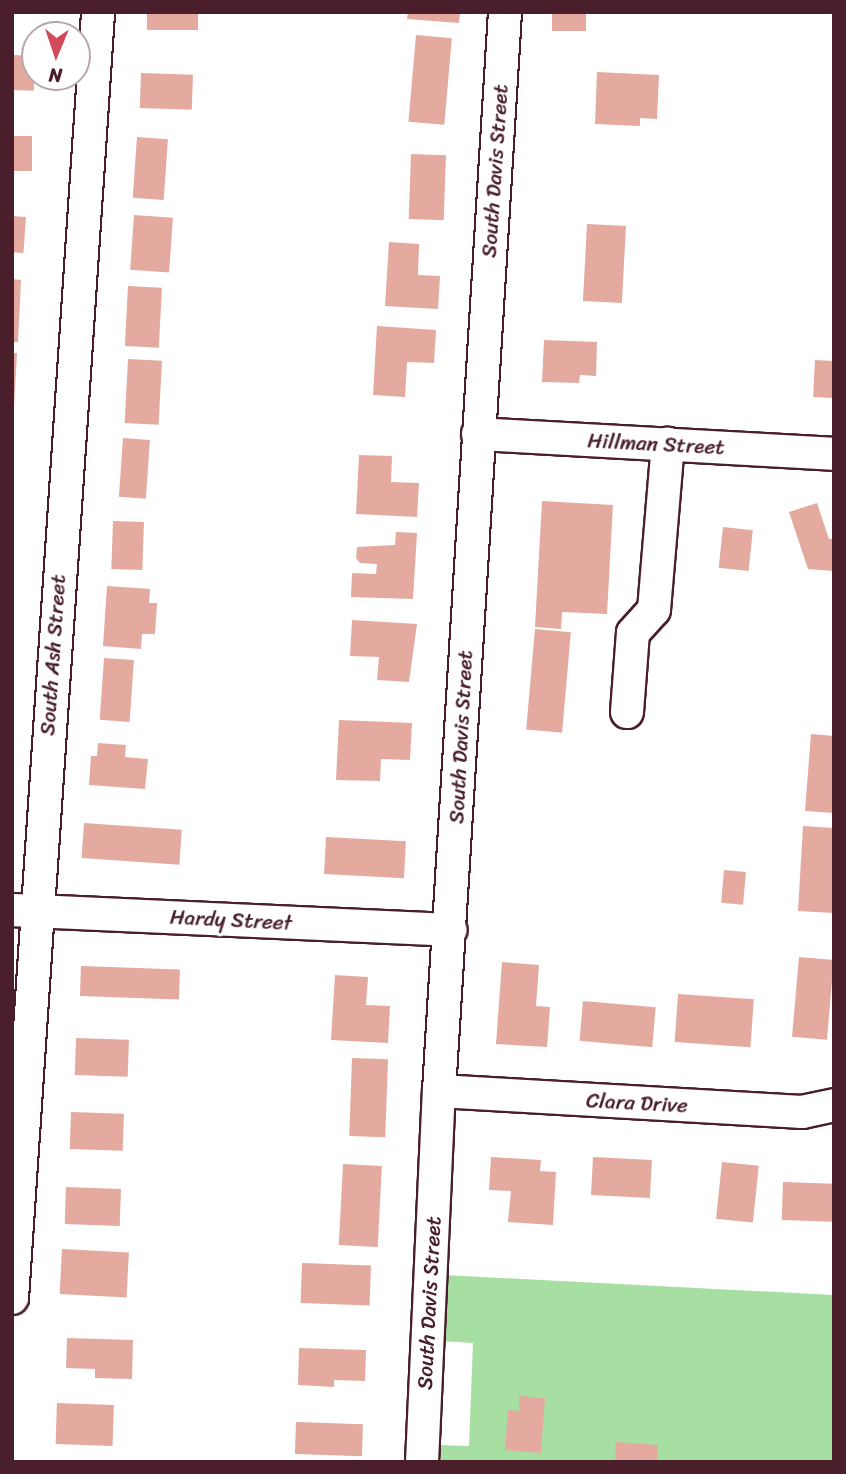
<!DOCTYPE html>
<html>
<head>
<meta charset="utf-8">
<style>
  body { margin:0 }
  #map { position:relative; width:846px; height:1474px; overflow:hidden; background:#fff; font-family:Sriracha,sans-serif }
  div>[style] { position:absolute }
  .green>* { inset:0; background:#a7dea1 }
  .building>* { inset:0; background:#e4aa9f; transform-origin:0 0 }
  .roads { filter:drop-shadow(2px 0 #4a1f2b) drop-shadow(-2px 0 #4a1f2b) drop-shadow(0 2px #4a1f2b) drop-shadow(0 -2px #4a1f2b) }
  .minor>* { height:32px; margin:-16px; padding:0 16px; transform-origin:16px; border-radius:16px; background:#fff }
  span { translate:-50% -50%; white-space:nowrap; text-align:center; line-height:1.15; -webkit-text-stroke:6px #fff; paint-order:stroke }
  .street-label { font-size:21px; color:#4a1f2b }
  .frame { position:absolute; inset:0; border:14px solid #4a1f2b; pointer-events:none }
  .north { position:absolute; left:21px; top:21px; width:70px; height:70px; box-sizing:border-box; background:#fff; border:2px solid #b7a5aa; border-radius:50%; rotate:182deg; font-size:19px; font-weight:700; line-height:28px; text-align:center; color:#4a1f2b }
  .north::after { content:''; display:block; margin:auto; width:24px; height:32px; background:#d1495b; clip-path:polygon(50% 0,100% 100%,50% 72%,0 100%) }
</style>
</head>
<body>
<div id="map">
  <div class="green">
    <i style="clip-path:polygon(444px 1275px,834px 1295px,834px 1462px,436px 1462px,436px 1445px,469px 1446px,473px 1343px,440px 1341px)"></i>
  </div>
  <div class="building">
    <i style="left:147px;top:12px;width:51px;height:18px"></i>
    <i style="clip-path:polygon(408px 12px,460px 12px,459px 23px,407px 19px)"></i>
    <i style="left:552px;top:12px;width:34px;height:19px"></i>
    <i style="left:416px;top:35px;width:36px;height:87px;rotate:5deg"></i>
    <i style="left:12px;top:55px;width:23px;height:35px;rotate:2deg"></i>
    <i style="clip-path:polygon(597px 72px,659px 75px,657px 119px,640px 118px,640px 126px,595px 124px)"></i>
    <i style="left:141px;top:73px;width:52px;height:35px;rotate:2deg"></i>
    <i style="left:12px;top:136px;width:20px;height:35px"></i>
    <i style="left:137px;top:137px;width:31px;height:61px;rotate:4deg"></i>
    <i style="left:411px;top:154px;width:35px;height:65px;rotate:2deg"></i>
    <i style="left:134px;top:215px;width:39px;height:55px;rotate:4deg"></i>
    <i style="left:12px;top:216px;width:14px;height:36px;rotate:4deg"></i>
    <i style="left:587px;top:224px;width:39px;height:77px;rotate:3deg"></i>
    <i style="clip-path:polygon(389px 242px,419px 244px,418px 275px,440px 276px,438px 309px,385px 306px)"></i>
    <i style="clip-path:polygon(12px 279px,21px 280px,18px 342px,12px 342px)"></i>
    <i style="left:128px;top:286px;width:34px;height:60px;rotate:3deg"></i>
    <i style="clip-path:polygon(377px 326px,436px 330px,434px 363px,407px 362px,405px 397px,373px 395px)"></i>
    <i style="clip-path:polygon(544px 340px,597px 342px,596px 376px,580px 375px,579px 383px,542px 382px)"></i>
    <i style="clip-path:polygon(12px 353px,17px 353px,14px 408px,12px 408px)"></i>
    <i style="left:128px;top:359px;width:34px;height:64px;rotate:3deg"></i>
    <i style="left:815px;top:360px;width:19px;height:37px;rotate:3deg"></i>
    <i style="left:123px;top:438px;width:27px;height:59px;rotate:4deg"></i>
    <i style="clip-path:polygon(359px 455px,392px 456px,391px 482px,419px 483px,417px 517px,356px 514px)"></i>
    <i style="clip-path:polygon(542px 501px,613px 505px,607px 614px,562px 612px,561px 629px,535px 627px)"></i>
    <i style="clip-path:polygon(817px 503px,829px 539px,834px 539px,834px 571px,808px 569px,789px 512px)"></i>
    <i style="left:113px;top:521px;width:31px;height:48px;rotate:2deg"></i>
    <i style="left:723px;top:527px;width:30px;height:41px;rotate:6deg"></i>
    <i style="clip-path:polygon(396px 532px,417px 533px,413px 599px,351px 597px,352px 573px,376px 574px,377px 564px,360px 563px,356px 558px,357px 547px,395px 545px)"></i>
    <i style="clip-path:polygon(107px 586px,150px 589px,149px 603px,157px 603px,155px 634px,142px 634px,141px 649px,103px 646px)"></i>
    <i style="clip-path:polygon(352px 620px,417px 624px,409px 682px,377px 680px,379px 657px,350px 656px)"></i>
    <i style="left:535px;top:629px;width:36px;height:101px;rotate:5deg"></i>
    <i style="left:104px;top:658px;width:30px;height:62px;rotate:4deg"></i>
    <i style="clip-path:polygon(339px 720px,412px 723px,410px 760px,381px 759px,380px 781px,336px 780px)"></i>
    <i style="clip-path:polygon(811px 734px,834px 736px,834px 813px,805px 811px)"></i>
    <i style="clip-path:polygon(98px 743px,126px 745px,125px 757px,148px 759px,145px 789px,89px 785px,91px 756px,97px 756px)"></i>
    <i style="left:84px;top:823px;width:98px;height:35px;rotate:4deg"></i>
    <i style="clip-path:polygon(803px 826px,834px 828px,834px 913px,798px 911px)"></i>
    <i style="left:326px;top:837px;width:80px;height:37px;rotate:3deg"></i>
    <i style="left:724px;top:870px;width:22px;height:33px;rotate:5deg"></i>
    <i style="left:799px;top:957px;width:35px;height:80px;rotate:5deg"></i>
    <i style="clip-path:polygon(502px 962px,539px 965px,536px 1006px,550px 1007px,547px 1047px,496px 1044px)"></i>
    <i style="left:81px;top:966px;width:99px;height:30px;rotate:2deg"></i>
    <i style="clip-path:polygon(335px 975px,368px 977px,366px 1005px,390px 1006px,388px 1043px,331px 1040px)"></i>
    <i style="left:678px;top:994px;width:76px;height:48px;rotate:4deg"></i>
    <i style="left:583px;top:1001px;width:73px;height:40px;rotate:5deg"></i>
    <i style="left:76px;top:1038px;width:53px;height:37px;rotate:2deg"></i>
    <i style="left:352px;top:1058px;width:36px;height:78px;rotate:2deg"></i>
    <i style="left:71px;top:1112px;width:53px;height:37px;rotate:2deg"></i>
    <i style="clip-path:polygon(491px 1157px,541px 1160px,540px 1171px,556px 1172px,553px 1225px,508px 1222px,511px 1191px,489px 1190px)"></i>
    <i style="left:593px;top:1157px;width:59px;height:38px;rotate:3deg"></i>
    <i style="left:722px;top:1162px;width:37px;height:57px;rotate:6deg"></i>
    <i style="left:343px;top:1164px;width:39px;height:81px;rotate:3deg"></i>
    <i style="left:783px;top:1182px;width:51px;height:38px;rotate:2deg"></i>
    <i style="left:66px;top:1187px;width:55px;height:37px;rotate:2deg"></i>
    <i style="left:62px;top:1249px;width:67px;height:45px;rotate:3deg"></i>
    <i style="left:302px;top:1263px;width:69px;height:40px;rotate:2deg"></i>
    <i style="clip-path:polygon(67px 1338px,133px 1340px,132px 1379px,95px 1378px,95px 1369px,66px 1368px)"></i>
    <i style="clip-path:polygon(299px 1348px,366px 1350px,365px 1381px,334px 1380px,334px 1387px,298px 1385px)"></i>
    <i style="clip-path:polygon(519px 1396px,545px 1398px,541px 1453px,505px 1450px,508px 1410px,519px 1411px)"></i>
    <i style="left:57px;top:1403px;width:57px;height:41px;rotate:2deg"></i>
    <i style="left:296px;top:1422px;width:67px;height:32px;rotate:2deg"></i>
    <i style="clip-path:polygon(616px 1442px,658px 1445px,657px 1462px,615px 1462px)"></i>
  </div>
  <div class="roads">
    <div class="minor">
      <i style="left:478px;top:434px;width:357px;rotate:3.2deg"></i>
      <i style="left:627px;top:712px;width:79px;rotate:-85.7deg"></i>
      <i style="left:633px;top:633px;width:31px;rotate:-48deg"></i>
      <i style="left:654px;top:610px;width:167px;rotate:-85.2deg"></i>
      <i style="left:12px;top:910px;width:439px;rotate:2.6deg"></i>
      <i style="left:439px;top:1091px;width:364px;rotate:3.3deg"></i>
      <i style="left:802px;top:1112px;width:33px;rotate:-12deg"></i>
      <i style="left:12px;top:1298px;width:1289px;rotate:-86.17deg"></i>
      <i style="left:422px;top:1462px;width:371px;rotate:-87.4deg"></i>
      <i style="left:439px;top:1091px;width:1081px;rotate:-86.5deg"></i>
    </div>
  </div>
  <div class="street-label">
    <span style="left:495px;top:171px;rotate:-86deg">South Davis Street</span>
    <span style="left:656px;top:444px;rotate:3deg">Hillman Street</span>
    <span style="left:53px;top:655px;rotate:-86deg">South Ash Street</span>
    <span style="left:461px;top:737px;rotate:-87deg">South Davis Street</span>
    <span style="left:231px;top:920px;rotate:3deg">Hardy Street</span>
    <span style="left:637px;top:1103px;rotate:3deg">Clara Drive</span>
    <span style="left:429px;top:1303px;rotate:-87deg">South Davis Street</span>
  </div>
  <div class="frame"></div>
  <div class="north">N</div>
</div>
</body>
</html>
